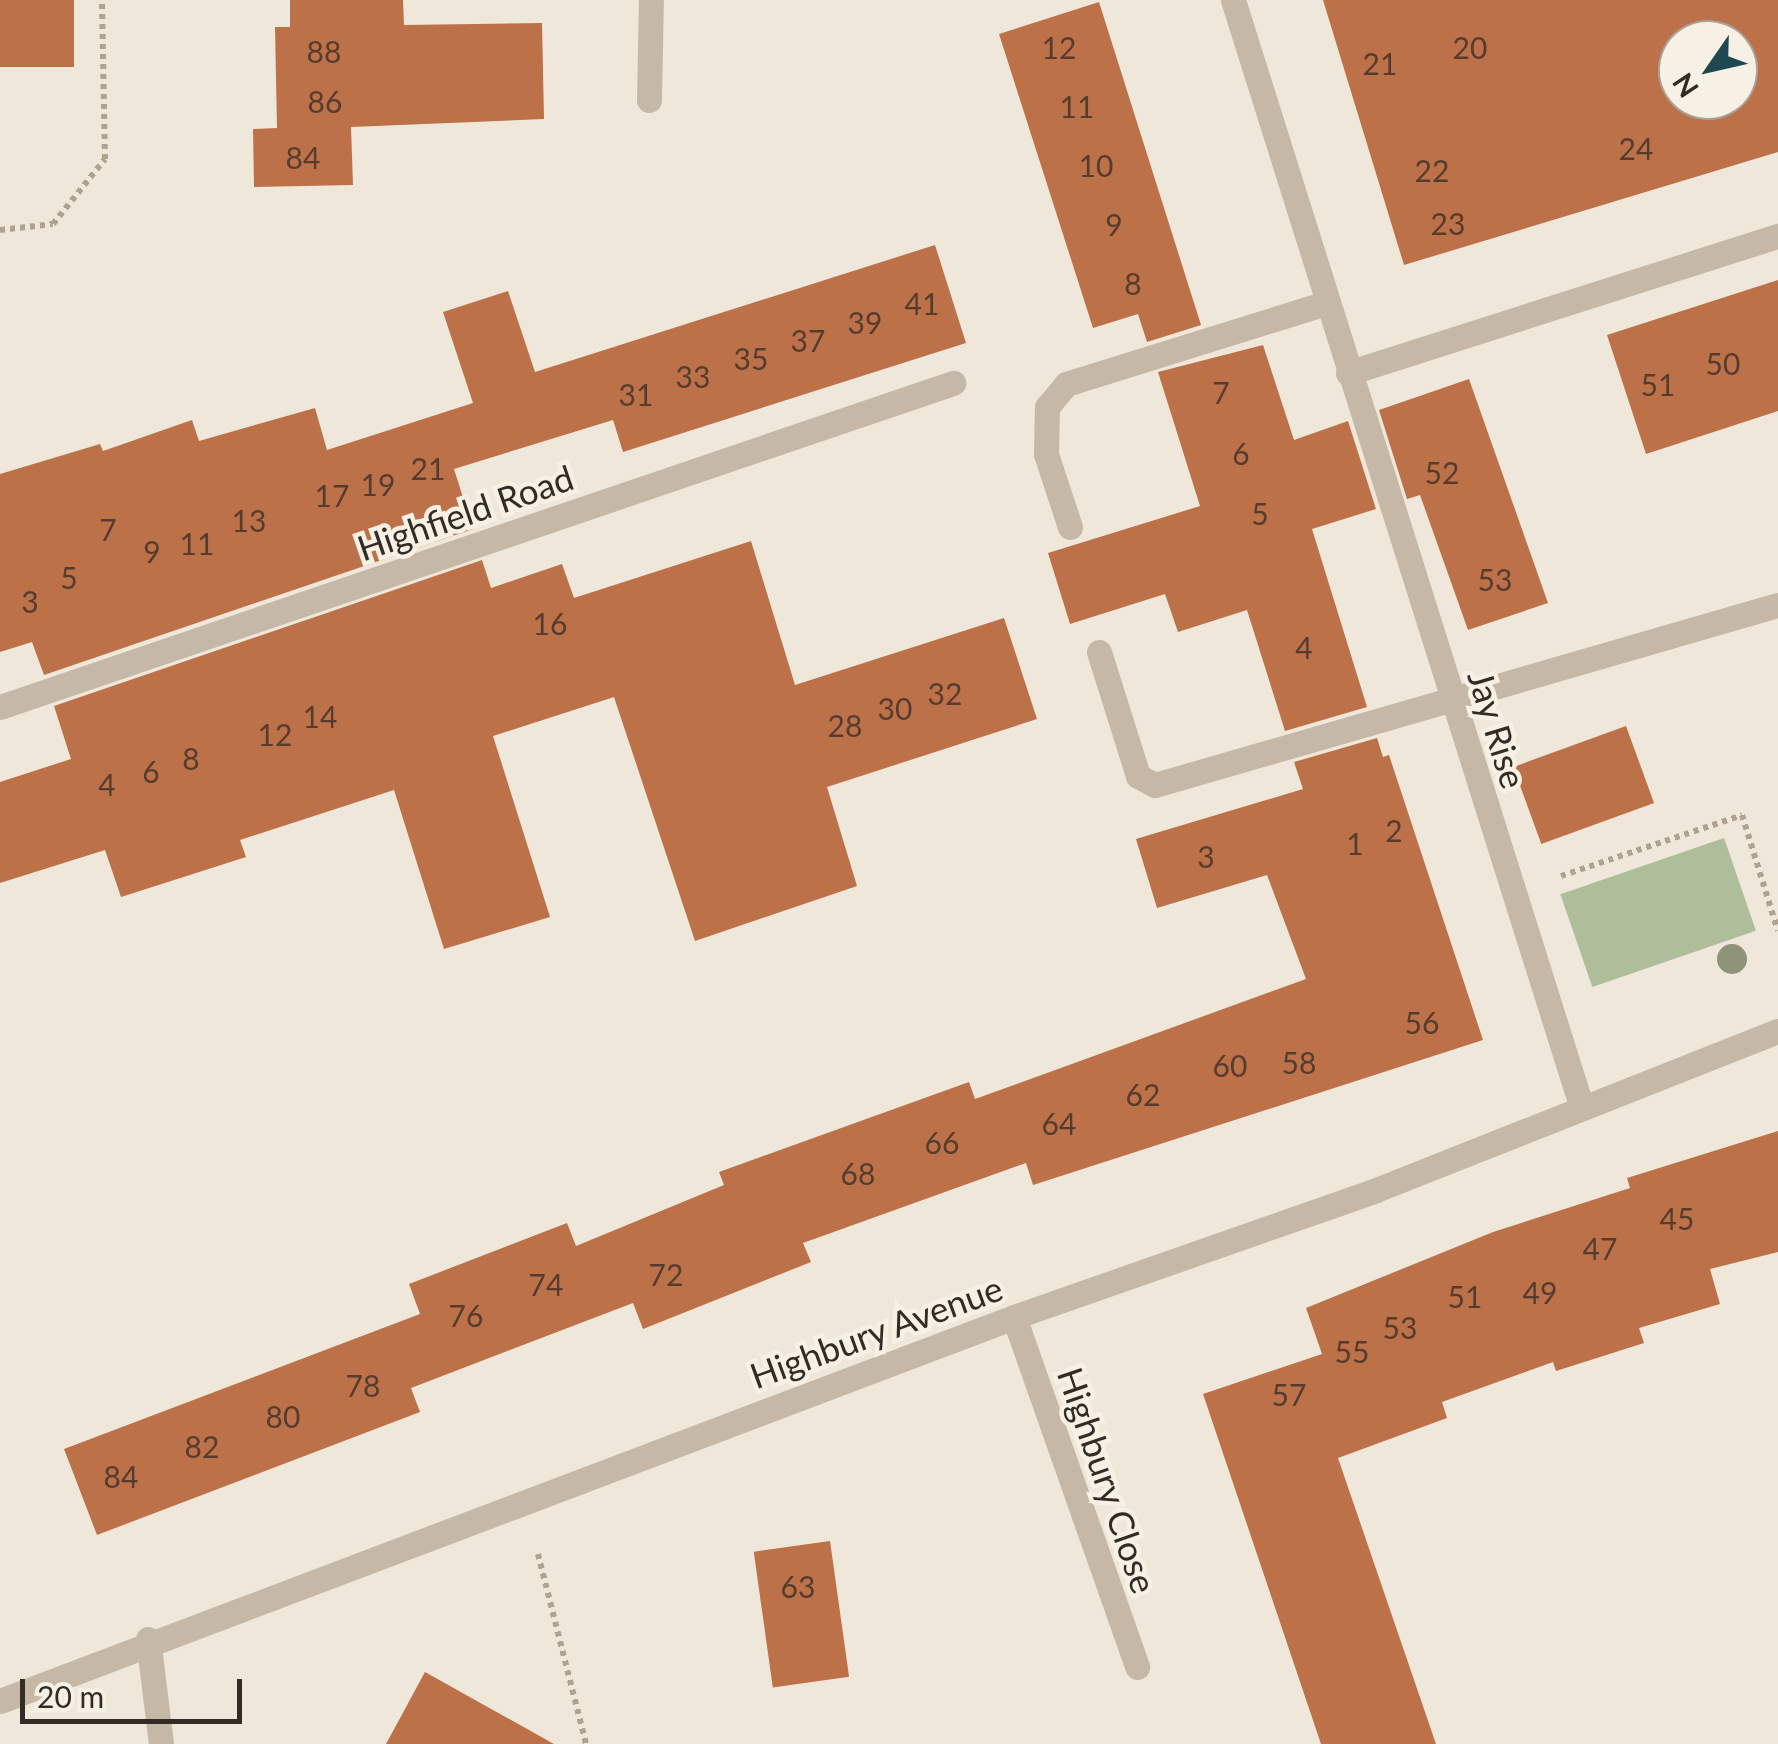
<!DOCTYPE html>
<html>
<head>
<meta charset="utf-8">
<style>
  body { margin:0 }
  #map { position:relative; width:1778px; height:1744px; overflow:hidden; background:#efe7d9; font-family:Lato,sans-serif }
  div>[style] { position:absolute }
  .green>* { inset:0; background:#aebd9a; transform-origin:0 0 }
  .building>* { inset:0; background:#bd7149; transform-origin:0 0 }
  .path>* { height:6px; margin-top:-3px; transform-origin:0; background:repeating-linear-gradient(90deg,#b1a290 0 5px,transparent 0 10px) }
  .minor>* { height:25px; margin:-12.5px; padding:0 12.5px; transform-origin:12.5px; border-radius:12.5px; background:#c6b8a6 }
  .trees>* { width:30px; height:30px; margin:-15px; border-radius:50%; background:#8e937a }
  span { translate:-50% -50%; white-space:nowrap; text-align:center; line-height:1.15; -webkit-text-stroke:9px #f7f1e5; paint-order:stroke }
  .number-label { font-size:30px; color:#563c2f }
  .number-label span { -webkit-text-stroke-width:0 }
  .street-label { font-size:35px; color:#332b26 }
  .north { position:absolute; left:1658px; top:20px; width:100px; height:100px; box-sizing:border-box; background:#f7f1e5; border:2px solid #a9a299; border-radius:50%; rotate:236deg; font-size:28px; font-weight:700; line-height:40px; text-align:center; color:#332b26 }
  .north::after { content:''; display:block; margin:auto; width:35px; height:45px; background:#1f4851; clip-path:polygon(50% 0,100% 100%,50% 72%,0 100%) }
  .scale { position:absolute; left:20px; top:1679px; width:222px; height:45px; box-sizing:border-box; border:5px solid #332b26; border-top:0; padding-left:12px; font-size:30px; line-height:35px; white-space:nowrap; color:#332b26; -webkit-text-stroke:8px #f7f1e5; paint-order:stroke }
</style>
</head>
<body>
<div id="map">
  <div class="green">
    <i style="left:1724px;top:838px;width:98px;height:173px;rotate:71deg"></i>
  </div>
  <div class="building">
    <i style="left:0;top:0;width:74px;height:67px"></i>
    <i style="clip-path:polygon(290px 0,403px 0,404px 25px,542px 23px,544px 119px,351px 127px,353px 185px,254px 187px,253px 129px,277px 128px,275px 27px,290px 27px)"></i>
    <i style="clip-path:polygon(evenodd,1323px 0,1778px 0,1778px 152px,1404px 265px,1323px 0,1678px 40px,1738px 40px,1738px 100px,1678px 100px,1678px 40px)"></i>
    <i style="clip-path:polygon(1099px 2px,1201px 325px,1147px 342px,1138px 314px,1093px 328px,999px 34px)"></i>
    <i style="clip-path:polygon(935px 245px,966px 343px,623px 452px,613px 420px,454px 469px,473px 529px,44px 675px,32px 642px,0 652px,0 474px,100px 444px,103px 451px,192px 420px,199px 441px,315px 408px,327px 450px,473px 403px,443px 312px,508px 291px,535px 372px)"></i>
    <i style="clip-path:polygon(1778px 280px,1778px 411px,1646px 454px,1607px 335px)"></i>
    <i style="clip-path:polygon(1263px 345px,1294px 440px,1348px 421px,1376px 509px,1312px 529px,1367px 707px,1285px 731px,1247px 610px,1178px 632px,1165px 594px,1070px 624px,1048px 553px,1200px 506px,1158px 372px)"></i>
    <i style="clip-path:polygon(1469px 379px,1548px 603px,1468px 630px,1420px 495px,1407px 499px,1379px 410px)"></i>
    <i style="clip-path:polygon(751px 541px,795px 685px,1004px 618px,1037px 719px,827px 787px,857px 886px,695px 941px,614px 697px,493px 736px,550px 917px,444px 949px,394px 790px,240px 840px,246px 857px,121px 897px,105px 850px,0 883px,0 782px,71px 759px,54px 706px,482px 560px,491px 588px,562px 564px,574px 598px)"></i>
    <i style="left:1626px;top:726px;width:82px;height:120px;rotate:70deg"></i>
    <i style="clip-path:polygon(1377px 738px,1383px 757px,1389px 755px,1483px 1040px,1033px 1185px,1026px 1163px,803px 1243px,811px 1262px,643px 1329px,633px 1303px,411px 1388px,420px 1412px,97px 1535px,64px 1449px,420px 1314px,409px 1284px,567px 1223px,576px 1246px,724px 1185px,719px 1172px,969px 1082px,975px 1099px,1306px 979px,1267px 875px,1157px 908px,1136px 839px,1303px 789px,1294px 762px)"></i>
    <i style="clip-path:polygon(1778px 1131px,1778px 1252px,1710px 1269px,1720px 1304px,1639px 1328px,1644px 1343px,1556px 1371px,1553px 1362px,1442px 1402px,1447px 1418px,1338px 1458px,1436px 1744px,1321px 1744px,1203px 1394px,1322px 1354px,1306px 1308px,1493px 1232px,1630px 1188px,1627px 1178px)"></i>
    <i style="left:830px;top:1541px;width:137px;height:77px;rotate:82deg"></i>
    <i style="clip-path:polygon(425px 1672px,554px 1744px,386px 1744px)"></i>
  </div>
  <div class="path">
    <i style="left:0;top:230px;width:53px;rotate:-6.5deg"></i>
    <i style="left:53px;top:224px;width:83px;rotate:-51.3deg"></i>
    <i style="left:105px;top:159px;width:159px;rotate:-91.1deg"></i>
    <i style="left:1561px;top:876px;width:191px;rotate:-18.6deg"></i>
    <i style="left:1742px;top:815px;width:121px;rotate:72.8deg"></i>
    <i style="left:538px;top:1554px;width:196px;rotate:75.8deg"></i>
  </div>
  <div class="minor">
    <i style="left:1233px;top:0;width:1159px;rotate:72.52deg"></i>
    <i style="left:649px;top:100px;width:100px;rotate:-88.9deg"></i>
    <i style="left:1348px;top:373px;width:451px;rotate:-17.7deg"></i>
    <i style="left:1070px;top:527px;width:77px;rotate:-108.2deg"></i>
    <i style="left:1046px;top:454px;width:47px;rotate:-88.8deg"></i>
    <i style="left:1047px;top:407px;width:30px;rotate:-50deg"></i>
    <i style="left:1066px;top:384px;width:272px;rotate:-17.3deg"></i>
    <i style="left:1099px;top:652px;width:130px;rotate:72.5deg"></i>
    <i style="left:1138px;top:776px;width:19px;rotate:28deg"></i>
    <i style="left:1155px;top:785px;width:648px;rotate:-16.12deg"></i>
    <i style="left:0;top:707px;width:1007px;rotate:-18.78deg"></i>
    <i style="left:1014px;top:1317px;width:371px;rotate:70.6deg"></i>
    <i style="left:148px;top:1639px;width:106px;rotate:82.9deg"></i>
    <i style="left:0;top:1701px;width:1084px;rotate:-20.74deg"></i>
    <i style="left:1014px;top:1317px;width:384px;rotate:-19.3deg"></i>
    <i style="left:1376px;top:1190px;width:432px;rotate:-21.6deg"></i>
  </div>
  <div class="trees">
    <i style="left:1732px;top:959px"></i>
  </div>
  <div class="number-label">
    <span style="left:1059px;top:47px">12</span>
    <span style="left:1470px;top:47px">20</span>
    <span style="left:324px;top:51px">88</span>
    <span style="left:1380px;top:63px">21</span>
    <span style="left:325px;top:101px">86</span>
    <span style="left:1077px;top:106px">11</span>
    <span style="left:1636px;top:148px">24</span>
    <span style="left:303px;top:157px">84</span>
    <span style="left:1096px;top:165px">10</span>
    <span style="left:1432px;top:170px">22</span>
    <span style="left:1448px;top:223px">23</span>
    <span style="left:1114px;top:224px">9</span>
    <span style="left:1133px;top:283px">8</span>
    <span style="left:922px;top:303px">41</span>
    <span style="left:865px;top:322px">39</span>
    <span style="left:808px;top:340px">37</span>
    <span style="left:751px;top:358px">35</span>
    <span style="left:1723px;top:363px">50</span>
    <span style="left:693px;top:376px">33</span>
    <span style="left:1658px;top:384px">51</span>
    <span style="left:1221px;top:392px">7</span>
    <span style="left:636px;top:394px">31</span>
    <span style="left:1241px;top:453px">6</span>
    <span style="left:428px;top:468px">21</span>
    <span style="left:1442px;top:472px">52</span>
    <span style="left:378px;top:484px">19</span>
    <span style="left:332px;top:495px">17</span>
    <span style="left:1260px;top:513px">5</span>
    <span style="left:249px;top:520px">13</span>
    <span style="left:108px;top:529px">7</span>
    <span style="left:197px;top:543px">11</span>
    <span style="left:152px;top:551px">9</span>
    <span style="left:69px;top:577px">5</span>
    <span style="left:1495px;top:579px">53</span>
    <span style="left:30px;top:601px">3</span>
    <span style="left:550px;top:623px">16</span>
    <span style="left:1304px;top:647px">4</span>
    <span style="left:945px;top:693px">32</span>
    <span style="left:895px;top:708px">30</span>
    <span style="left:320px;top:716px">14</span>
    <span style="left:845px;top:725px">28</span>
    <span style="left:275px;top:734px">12</span>
    <span style="left:191px;top:758px">8</span>
    <span style="left:151px;top:771px">6</span>
    <span style="left:107px;top:784px">4</span>
    <span style="left:1394px;top:830px">2</span>
    <span style="left:1355px;top:843px">1</span>
    <span style="left:1206px;top:856px">3</span>
    <span style="left:1422px;top:1022px">56</span>
    <span style="left:1299px;top:1062px">58</span>
    <span style="left:1230px;top:1065px">60</span>
    <span style="left:1143px;top:1094px">62</span>
    <span style="left:1059px;top:1123px">64</span>
    <span style="left:942px;top:1142px">66</span>
    <span style="left:858px;top:1173px">68</span>
    <span style="left:1677px;top:1218px">45</span>
    <span style="left:1600px;top:1248px">47</span>
    <span style="left:666px;top:1274px">72</span>
    <span style="left:546px;top:1284px">74</span>
    <span style="left:1540px;top:1292px">49</span>
    <span style="left:1465px;top:1296px">51</span>
    <span style="left:466px;top:1315px">76</span>
    <span style="left:1400px;top:1327px">53</span>
    <span style="left:1352px;top:1351px">55</span>
    <span style="left:363px;top:1385px">78</span>
    <span style="left:1289px;top:1394px">57</span>
    <span style="left:283px;top:1416px">80</span>
    <span style="left:202px;top:1446px">82</span>
    <span style="left:121px;top:1476px">84</span>
    <span style="left:798px;top:1586px">63</span>
  </div>
  <div class="street-label">
    <span style="left:465px;top:512px;rotate:-19deg">Highfield Road</span>
    <span style="left:1498px;top:729px;rotate:73deg">Jay Rise</span>
    <span style="left:876px;top:1331px;rotate:-20deg">Highbury Avenue</span>
    <span style="left:1108px;top:1480px;rotate:71deg">Highbury Close</span>
  </div>
  <div class="north">N</div>
  <div class="scale">20 m</div>
</div>
</body>
</html>
